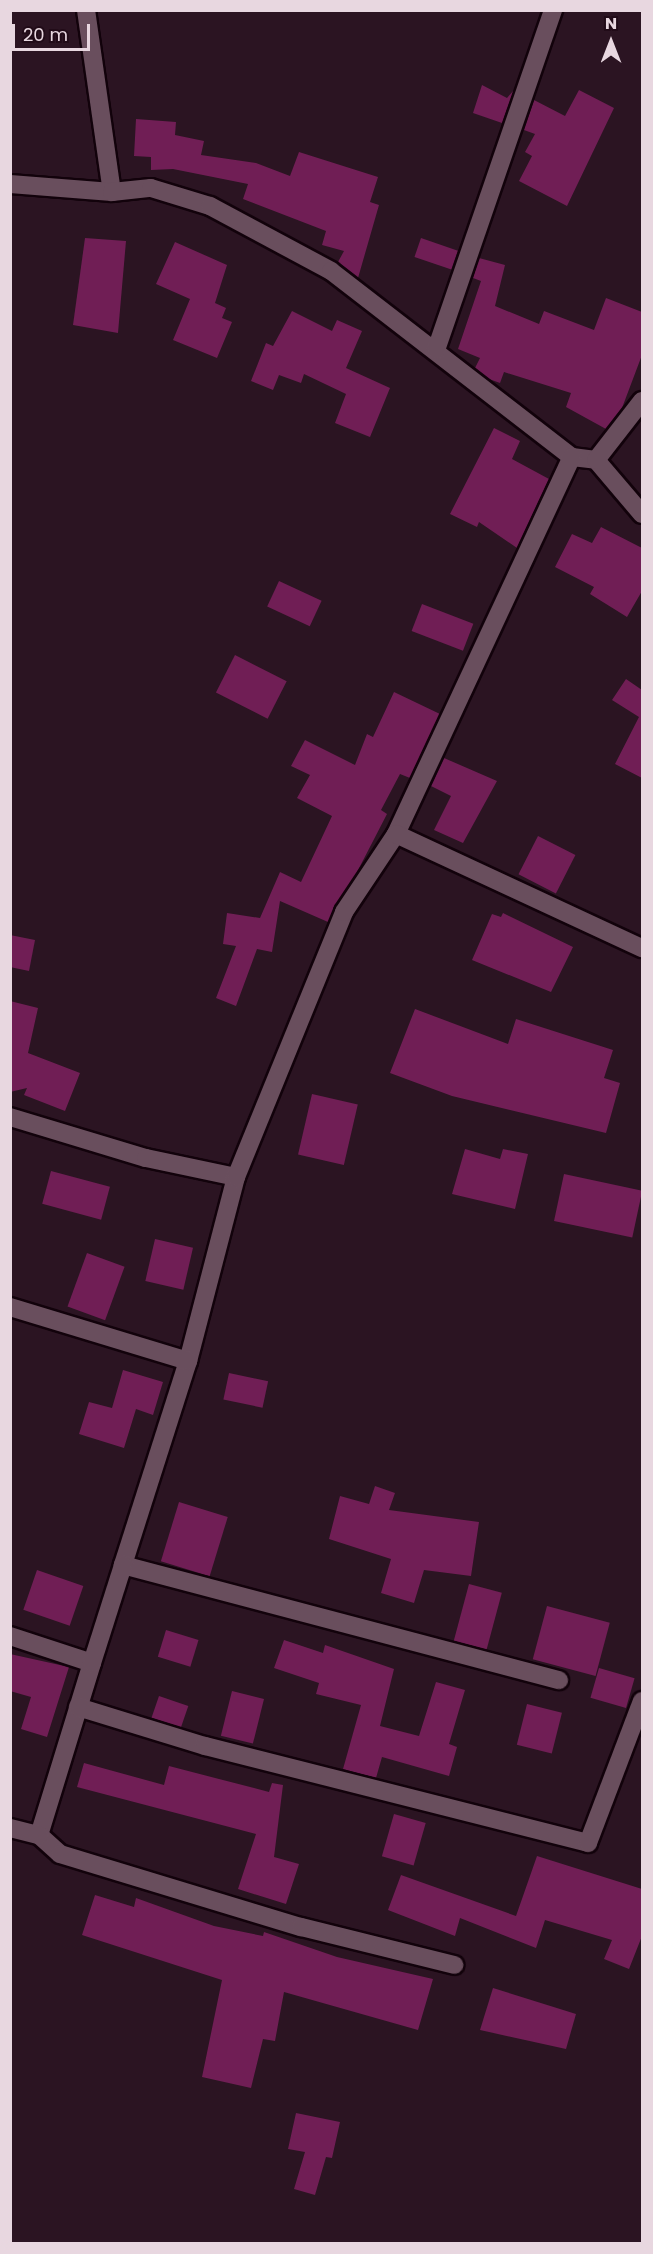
<!DOCTYPE html>
<html>
<head>
<meta charset="utf-8">
<style>
  body { margin:0 }
  #map { position:relative; width:653px; height:2254px; overflow:hidden; background:#2b1422; font-family:Poppins,sans-serif }
  div>[style] { position:absolute }
  .building>* { inset:0; background:#701e55; transform-origin:0 0 }
  .roads { filter:drop-shadow(2px 0 #12020b) drop-shadow(-2px 0 #12020b) drop-shadow(0 2px #12020b) drop-shadow(0 -2px #12020b) }
  .street>* { height:18px; margin:-9px; padding:0 9px; transform-origin:9px; border-radius:9px; background:#694e5d }
  span { translate:-50% -50%; white-space:nowrap; text-align:center; line-height:1.15; -webkit-text-stroke:4.5px #210b18; paint-order:stroke }
  .frame { position:absolute; inset:0; border:12px solid #e8d7e0; pointer-events:none }
  .north { position:absolute; left:581px; top:12px; width:60px; height:60px; -webkit-text-stroke:4px #210b18; paint-order:stroke; rotate:0deg; font-size:16px; font-weight:700; line-height:24px; text-align:center; color:#e8d7e0 }
  .north::after { content:''; display:block; margin:auto; width:21px; height:27px; background:#e8d7e0; clip-path:polygon(50% 0,100% 100%,50% 72%,0 100%) }
  .scale { position:absolute; left:12px; top:24px; width:78px; height:27px; box-sizing:border-box; border:3px solid #e8d7e0; border-top:0; padding-left:8px; font-size:18px; line-height:21px; white-space:nowrap; color:#e8d7e0; -webkit-text-stroke:4px #210b18; paint-order:stroke }
</style>
</head>
<body>
<div id="map">
  <div class="building">
    <i style="clip-path:polygon(482px 85px,507px 98px,514px 90px,502px 123px,473px 113px)"></i>
    <i style="clip-path:polygon(579px 90px,614px 108px,567px 206px,519px 181px,532px 156px,525px 152px,535px 134px,524px 130px,534px 100px,565px 116px)"></i>
    <i style="clip-path:polygon(136px 119px,176px 122px,175px 135px,204px 141px,201px 155px,256px 163px,290px 176px,299px 152px,378px 177px,370px 202px,379px 205px,358px 278px,338px 262px,344px 251px,322px 245px,326px 231px,243px 199px,248px 184px,173px 169px,151px 170px,151px 157px,134px 156px)"></i>
    <i style="clip-path:polygon(85px 238px,126px 241px,118px 333px,73px 325px)"></i>
    <i style="left:421px;top:238px;width:39px;height:20px;rotate:19deg"></i>
    <i style="clip-path:polygon(175px 242px,227px 265px,215px 303px,226px 308px,222px 318px,232px 322px,217px 358px,173px 340px,190px 299px,156px 284px)"></i>
    <i style="clip-path:polygon(479px 258px,505px 265px,495px 306px,539px 324px,544px 311px,594px 330px,606px 298px,642px 312px,642px 355px,622px 408px,606px 429px,566px 407px,571px 393px,504px 372px,500px 383px,489px 379px,475px 368px,480px 358px,458px 349px,481px 281px,473px 278px)"></i>
    <i style="clip-path:polygon(292px 311px,332px 331px,337px 320px,362px 331px,346px 368px,390px 388px,370px 437px,335px 423px,346px 394px,304px 374px,301px 383px,279px 375px,273px 390px,251px 381px,266px 343px,273px 346px)"></i>
    <i style="clip-path:polygon(494px 428px,520px 441px,512px 459px,549px 479px,517px 548px,479px 522px,477px 527px,450px 514px)"></i>
    <i style="clip-path:polygon(601px 527px,642px 548px,642px 591px,627px 617px,590px 594px,594px 587px,555px 567px,572px 534px,592px 543px)"></i>
    <i style="left:279px;top:581px;width:47px;height:28px;rotate:25deg"></i>
    <i style="left:422px;top:604px;width:55px;height:29px;rotate:21deg"></i>
    <i style="left:235px;top:655px;width:58px;height:42px;rotate:27deg"></i>
    <i style="clip-path:polygon(626px 679px,642px 690px,642px 778px,615px 764px,639px 717px,612px 700px)"></i>
    <i style="clip-path:polygon(394px 692px,440px 714px,410px 778px,400px 774px,381px 810px,387px 814px,356px 874px,328px 922px,280px 901px,272px 952px,257px 949px,236px 1006px,216px 998px,236px 946px,223px 944px,227px 913px,260px 918px,280px 872px,301px 882px,332px 816px,297px 798px,310px 775px,291px 766px,305px 740px,355px 765px,367px 734px,373px 737px)"></i>
    <i style="clip-path:polygon(444px 758px,497px 781px,463px 843px,434px 830px,451px 796px,431px 786px)"></i>
    <i style="left:538px;top:836px;width:42px;height:43px;rotate:27deg"></i>
    <i style="clip-path:polygon(503px 913px,573px 947px,551px 992px,472px 960px,492px 914px,501px 917px)"></i>
    <i style="clip-path:polygon(10px 935px,35px 940px,29px 971px,10px 967px)"></i>
    <i style="clip-path:polygon(10px 1001px,38px 1008px,28px 1053px,80px 1073px,65px 1111px,24px 1095px,27px 1088px,10px 1092px)"></i>
    <i style="clip-path:polygon(415px 1009px,508px 1044px,516px 1019px,613px 1050px,604px 1078px,620px 1083px,606px 1133px,452px 1096px,390px 1073px)"></i>
    <i style="left:312px;top:1094px;width:47px;height:62px;rotate:13deg"></i>
    <i style="clip-path:polygon(465px 1149px,500px 1159px,503px 1149px,528px 1154px,515px 1209px,452px 1194px)"></i>
    <i style="left:51px;top:1171px;width:61px;height:34px;rotate:15deg"></i>
    <i style="left:564px;top:1174px;width:80px;height:48px;rotate:12deg"></i>
    <i style="left:155px;top:1239px;width:39px;height:43px;rotate:13deg"></i>
    <i style="left:87px;top:1253px;width:40px;height:57px;rotate:20deg"></i>
    <i style="clip-path:polygon(123px 1370px,163px 1382px,153px 1415px,136px 1409px,124px 1448px,79px 1434px,89px 1402px,112px 1408px)"></i>
    <i style="left:229px;top:1373px;width:40px;height:27px;rotate:12deg"></i>
    <i style="clip-path:polygon(375px 1486px,395px 1493px,389px 1510px,479px 1522px,471px 1576px,424px 1570px,414px 1603px,381px 1593px,391px 1559px,329px 1539px,340px 1496px,369px 1504px)"></i>
    <i style="left:179px;top:1502px;width:51px;height:62px;rotate:17deg"></i>
    <i style="left:37px;top:1570px;width:49px;height:42px;rotate:19deg"></i>
    <i style="left:469px;top:1584px;width:34px;height:59px;rotate:15deg"></i>
    <i style="left:547px;top:1606px;width:65px;height:55px;rotate:15deg"></i>
    <i style="left:166px;top:1630px;width:34px;height:28px;rotate:17deg"></i>
    <i style="clip-path:polygon(284px 1640px,323px 1653px,325px 1645px,394px 1669px,380px 1726px,419px 1736px,436px 1682px,465px 1690px,449px 1744px,457px 1747px,449px 1776px,382px 1757px,376px 1778px,343px 1769px,361px 1705px,316px 1694px,319px 1683px,274px 1668px)"></i>
    <i style="clip-path:polygon(10px 1654px,69px 1667px,47px 1737px,21px 1729px,31px 1697px,10px 1691px)"></i>
    <i style="left:599px;top:1668px;width:37px;height:31px;rotate:16deg"></i>
    <i style="left:232px;top:1691px;width:33px;height:46px;rotate:14deg"></i>
    <i style="left:159px;top:1696px;width:31px;height:23px;rotate:19deg"></i>
    <i style="left:527px;top:1704px;width:36px;height:42px;rotate:14deg"></i>
    <i style="clip-path:polygon(84px 1763px,164px 1785px,169px 1766px,269px 1792px,272px 1783px,283px 1785px,274px 1857px,299px 1864px,286px 1904px,238px 1889px,256px 1834px,77px 1787px)"></i>
    <i style="left:394px;top:1814px;width:33px;height:44px;rotate:16deg"></i>
    <i style="clip-path:polygon(537px 1856px,642px 1889px,642px 1936px,629px 1969px,604px 1959px,612px 1940px,545px 1920px,536px 1948px,460px 1918px,455px 1936px,388px 1910px,401px 1875px,516px 1916px)"></i>
    <i style="clip-path:polygon(95px 1895px,134px 1907px,136px 1898px,214px 1926px,263px 1936px,264px 1932px,337px 1957px,433px 1979px,418px 2030px,284px 1992px,275px 2041px,263px 2039px,251px 2088px,202px 2077px,222px 1980px,82px 1935px)"></i>
    <i style="clip-path:polygon(493px 1988px,576px 2014px,566px 2049px,480px 2030px)"></i>
    <i style="clip-path:polygon(296px 2113px,340px 2122px,332px 2158px,326px 2157px,315px 2195px,294px 2189px,305px 2152px,288px 2149px)"></i>
  </div>
  <div class="roads">
    <div class="street">
      <i style="left:86px;top:10px;width:184px;rotate:81.9deg"></i>
      <i style="left:10px;top:184px;width:102px;rotate:4.5deg"></i>
      <i style="left:112px;top:192px;width:39px;rotate:-6deg"></i>
      <i style="left:151px;top:188px;width:62px;rotate:17deg"></i>
      <i style="left:210px;top:206px;width:137px;rotate:28.2deg"></i>
      <i style="left:331px;top:271px;width:304px;rotate:37.7deg"></i>
      <i style="left:572px;top:457px;width:24px;rotate:7deg"></i>
      <i style="left:596px;top:460px;width:71px;rotate:49.6deg"></i>
      <i style="left:436px;top:350px;width:360px;rotate:-71deg"></i>
      <i style="left:596px;top:460px;width:75px;rotate:-52.1deg"></i>
      <i style="left:396px;top:834px;width:416px;rotate:-65deg"></i>
      <i style="left:10px;top:1117px;width:142px;rotate:16.8deg"></i>
      <i style="left:146px;top:1158px;width:92px;rotate:11.9deg"></i>
      <i style="left:236px;top:1177px;width:190px;rotate:104.6deg"></i>
      <i style="left:188px;top:1361px;width:214px;rotate:107.7deg"></i>
      <i style="left:123px;top:1565px;width:451px;rotate:14.8deg"></i>
      <i style="left:236px;top:1177px;width:286px;rotate:-67.8deg"></i>
      <i style="left:344px;top:912px;width:94px;rotate:-56.3deg"></i>
      <i style="left:396px;top:834px;width:271px;rotate:24.9deg"></i>
      <i style="left:10px;top:1307px;width:186px;rotate:16.9deg"></i>
      <i style="left:10px;top:1636px;width:86px;rotate:18.2deg"></i>
      <i style="left:92px;top:1663px;width:180px;rotate:107.1deg"></i>
      <i style="left:39px;top:1835px;width:28px;rotate:42deg"></i>
      <i style="left:60px;top:1854px;width:252px;rotate:16.9deg"></i>
      <i style="left:301px;top:1927px;width:158px;rotate:13.9deg"></i>
      <i style="left:92px;top:1663px;width:103px;rotate:-72.4deg"></i>
      <i style="left:78px;top:1707px;width:133px;rotate:17.1deg"></i>
      <i style="left:205px;top:1746px;width:395px;rotate:14.2deg"></i>
      <i style="left:588px;top:1843px;width:152px;rotate:-69.2deg"></i>
      <i style="left:10px;top:1828px;width:30px;rotate:14deg"></i>
    </div>
  </div>
  <div class="frame"></div>
  <div class="north">N</div>
  <div class="scale">20 m</div>
</div>
</body>
</html>
